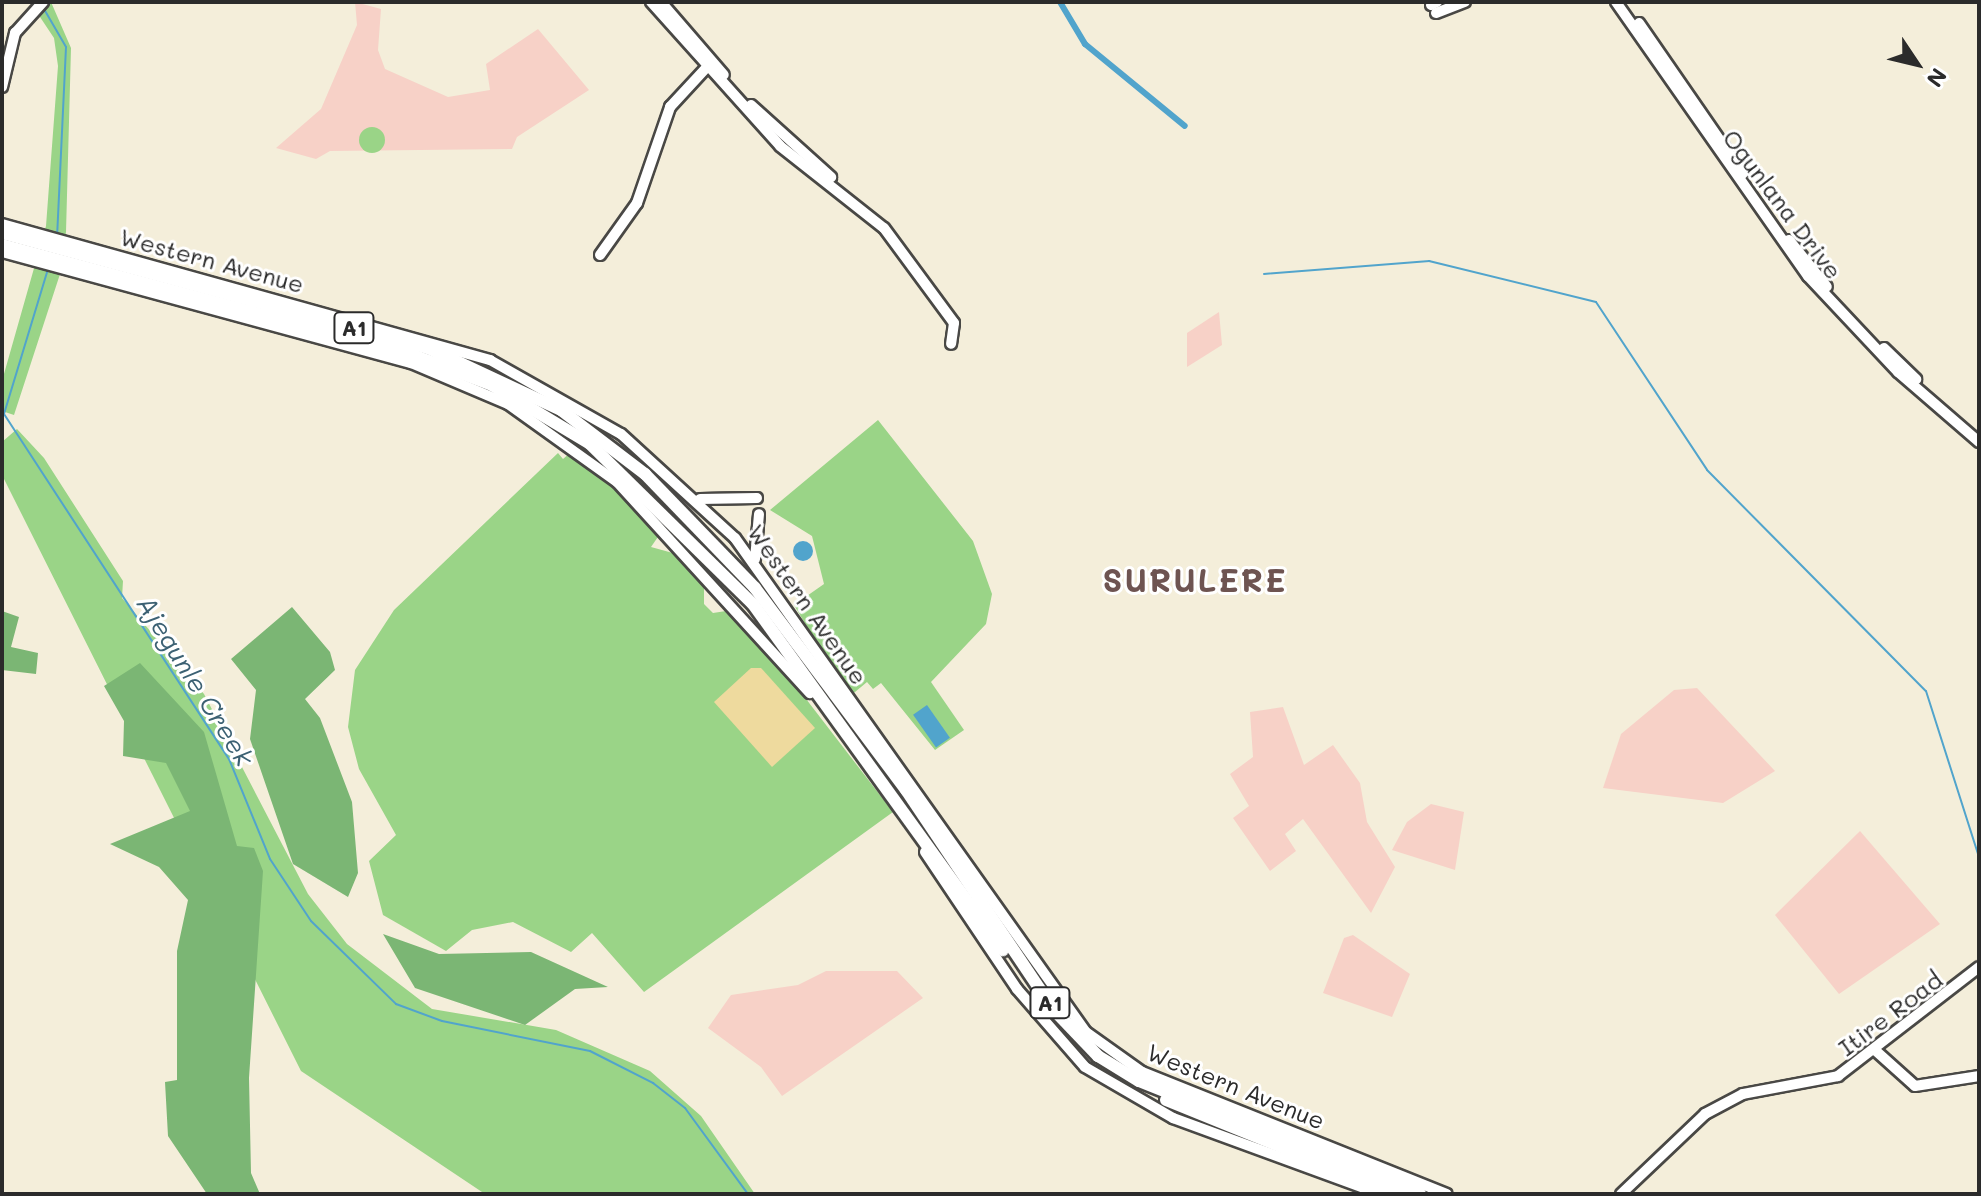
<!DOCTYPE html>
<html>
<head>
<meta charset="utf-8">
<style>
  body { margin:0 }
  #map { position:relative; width:1981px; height:1196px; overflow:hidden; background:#f4eeda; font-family:Mali,sans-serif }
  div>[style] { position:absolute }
  .built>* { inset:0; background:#f7d1c7 }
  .green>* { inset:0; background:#9ad487 }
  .round { border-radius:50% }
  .forest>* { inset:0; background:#7bb674 }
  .sand>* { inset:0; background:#eeda9e }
  .water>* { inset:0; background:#51a4cc; transform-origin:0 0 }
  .stream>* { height:2px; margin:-1px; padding:0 1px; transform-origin:1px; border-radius:1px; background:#51a4cc }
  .canal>* { height:6px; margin:-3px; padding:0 3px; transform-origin:3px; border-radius:3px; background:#51a4cc }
  .roads { filter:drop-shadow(2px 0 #494845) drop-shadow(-2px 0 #494845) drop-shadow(0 2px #494845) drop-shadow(0 -2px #494845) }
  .major>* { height:10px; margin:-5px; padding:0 5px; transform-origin:5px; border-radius:5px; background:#fff }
  .highway>* { height:12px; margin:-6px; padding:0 6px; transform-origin:6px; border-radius:6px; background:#fff }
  span { translate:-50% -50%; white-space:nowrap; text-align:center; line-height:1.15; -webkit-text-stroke:6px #fff; paint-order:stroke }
  .shield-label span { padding:2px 6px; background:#fff; border:2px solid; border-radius:6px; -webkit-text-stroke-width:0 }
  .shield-label { font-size:22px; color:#2b2b2b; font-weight:700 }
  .street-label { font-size:24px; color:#2b2b2b }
  .water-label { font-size:26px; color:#3c6173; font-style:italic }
  .district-label { font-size:32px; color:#6e5451; font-weight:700; letter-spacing:2px }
  .frame { position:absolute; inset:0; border:4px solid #2b2b2b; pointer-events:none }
  .north { position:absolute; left:1877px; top:24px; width:80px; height:80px; -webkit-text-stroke:6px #fff; paint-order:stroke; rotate:125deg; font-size:22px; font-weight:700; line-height:32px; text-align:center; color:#2b2b2b }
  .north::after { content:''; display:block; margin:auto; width:28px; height:36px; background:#2b2b2b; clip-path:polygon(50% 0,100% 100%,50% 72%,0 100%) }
</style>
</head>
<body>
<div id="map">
  <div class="built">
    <i style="clip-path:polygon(355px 2px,381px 9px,378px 50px,385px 69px,448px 97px,490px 90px,486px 64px,538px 29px,589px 90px,517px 137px,512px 149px,330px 151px,316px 159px,276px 148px,321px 109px,357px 25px)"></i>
    <i style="clip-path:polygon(1219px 312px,1222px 345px,1187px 367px,1187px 333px)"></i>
    <i style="clip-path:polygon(1697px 688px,1775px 771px,1723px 803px,1603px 788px,1621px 734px,1674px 690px)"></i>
    <i style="clip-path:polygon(1283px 707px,1304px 765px,1333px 745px,1360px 783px,1367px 822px,1395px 867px,1371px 913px,1303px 819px,1285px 834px,1296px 851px,1270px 871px,1233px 818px,1249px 806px,1230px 774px,1253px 757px,1250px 712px)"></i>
    <i style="clip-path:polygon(1431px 804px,1464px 812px,1455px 870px,1392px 850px,1407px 822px)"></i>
    <i style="clip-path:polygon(1860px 831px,1940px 924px,1839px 994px,1775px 915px)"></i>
    <i style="clip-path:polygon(1353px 935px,1410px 974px,1392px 1017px,1323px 993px,1344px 938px)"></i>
    <i style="clip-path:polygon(826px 971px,897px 971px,923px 998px,782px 1096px,761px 1067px,708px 1028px,731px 995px,798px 985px)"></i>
  </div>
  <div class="green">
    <i style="clip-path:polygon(30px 2px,51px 2px,71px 48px,66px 232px,61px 271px,14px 415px,2px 411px,2px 381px,46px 226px,58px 66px,54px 38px)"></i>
    <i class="round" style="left:359px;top:127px;width:26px;height:26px"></i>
    <i style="clip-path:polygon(878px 420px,973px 541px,992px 594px,986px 624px,931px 682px,964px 730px,935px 750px,881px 683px,873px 689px,867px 682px,849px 697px,794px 605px,824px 584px,812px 536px,770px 510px)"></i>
    <i style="clip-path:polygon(17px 429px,44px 458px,123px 581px,122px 598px,204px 694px,308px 894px,347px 944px,432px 1009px,556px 1030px,650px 1071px,701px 1116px,755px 1194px,485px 1194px,301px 1071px,2px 475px,2px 442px)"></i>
    <i style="clip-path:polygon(571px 452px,662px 531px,651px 547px,680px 555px,704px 585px,704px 604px,713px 613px,726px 611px,763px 643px,893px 812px,644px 992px,592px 933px,571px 952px,513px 922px,472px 930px,446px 951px,383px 915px,369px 861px,396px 835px,359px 769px,348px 727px,355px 670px,394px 610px,558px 453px,563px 459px)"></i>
  </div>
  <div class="forest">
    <i style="clip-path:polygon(292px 607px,330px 652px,335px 670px,305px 699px,320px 718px,352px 802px,358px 873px,348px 897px,293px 864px,250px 739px,256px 690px,231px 659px)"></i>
    <i style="clip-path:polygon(2px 611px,19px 617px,11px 647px,38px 653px,36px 674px,2px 670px)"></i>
    <i style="clip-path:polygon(140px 663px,204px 732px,237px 846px,254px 848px,263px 871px,249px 1078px,251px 1173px,260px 1194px,207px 1194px,168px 1136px,165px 1082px,177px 1080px,177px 951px,188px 900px,159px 867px,110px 844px,190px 811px,166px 763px,123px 756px,124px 721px,104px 686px)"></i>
    <i style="clip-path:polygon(383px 934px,439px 954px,531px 952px,608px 987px,575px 989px,525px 1025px,415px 988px)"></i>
  </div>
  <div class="sand">
    <i style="clip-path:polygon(751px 668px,761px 668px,815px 728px,772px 767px,714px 702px)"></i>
  </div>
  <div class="water">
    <i class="round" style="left:793px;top:541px;width:20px;height:20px"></i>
    <i style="left:927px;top:705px;width:40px;height:17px;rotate:55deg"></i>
  </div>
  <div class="stream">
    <i style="left:44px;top:9px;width:44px;rotate:59.9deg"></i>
    <i style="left:66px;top:47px;width:189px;rotate:92.7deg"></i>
    <i style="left:48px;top:269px;width:152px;rotate:106.9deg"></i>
    <i style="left:4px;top:414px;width:412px;rotate:56.9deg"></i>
    <i style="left:229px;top:759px;width:108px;rotate:67.7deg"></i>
    <i style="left:270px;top:859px;width:74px;rotate:56.5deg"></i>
    <i style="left:311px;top:921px;width:119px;rotate:44.3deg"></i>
    <i style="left:396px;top:1004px;width:49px;rotate:20.3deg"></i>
    <i style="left:442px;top:1021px;width:151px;rotate:11.5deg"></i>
    <i style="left:590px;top:1051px;width:71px;rotate:26.9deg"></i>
    <i style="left:653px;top:1083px;width:41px;rotate:38deg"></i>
    <i style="left:685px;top:1108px;width:107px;rotate:53.8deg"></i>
    <i style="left:1264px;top:274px;width:166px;rotate:-4.5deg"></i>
    <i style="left:1429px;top:261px;width:172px;rotate:13.8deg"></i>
    <i style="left:1596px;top:302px;width:201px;rotate:56.5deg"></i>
    <i style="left:1707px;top:470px;width:311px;rotate:45.3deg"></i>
    <i style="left:1926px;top:691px;width:174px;rotate:72.3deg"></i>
  </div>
  <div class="canal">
    <i style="left:1060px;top:2px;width:49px;rotate:59.2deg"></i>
    <i style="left:1085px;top:44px;width:129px;rotate:39.4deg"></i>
  </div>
  <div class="roads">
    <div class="major">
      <i style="left:651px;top:2px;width:193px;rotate:48.1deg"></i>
      <i style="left:780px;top:146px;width:132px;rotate:38.3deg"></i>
      <i style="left:884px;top:228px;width:118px;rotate:53.6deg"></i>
      <i style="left:954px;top:323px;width:21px;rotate:98deg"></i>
      <i style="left:661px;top:2px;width:96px;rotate:49.2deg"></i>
      <i style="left:1616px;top:2px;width:335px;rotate:55deg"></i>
      <i style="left:1808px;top:276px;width:132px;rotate:46.8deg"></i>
      <i style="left:1898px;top:372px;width:107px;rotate:40.8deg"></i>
      <i style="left:1431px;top:5px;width:7px;rotate:-27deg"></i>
      <i style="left:1436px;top:13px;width:31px;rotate:-21deg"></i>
      <i style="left:1639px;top:23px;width:183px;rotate:55.4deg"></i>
      <i style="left:2px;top:87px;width:56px;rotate:-76.5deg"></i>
      <i style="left:15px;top:33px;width:42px;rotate:-47.9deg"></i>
      <i style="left:751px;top:105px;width:108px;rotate:42deg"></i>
      <i style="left:2px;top:224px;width:507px;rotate:15.57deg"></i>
      <i style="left:490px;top:360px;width:150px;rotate:29.5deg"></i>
      <i style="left:621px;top:434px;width:154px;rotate:42.4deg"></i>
      <i style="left:735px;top:538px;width:606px;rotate:54.61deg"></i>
      <i style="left:1086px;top:1032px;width:69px;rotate:35.5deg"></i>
      <i style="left:1142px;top:1072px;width:328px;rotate:21.8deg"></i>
      <i style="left:1789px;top:240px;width:60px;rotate:51deg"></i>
      <i style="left:2px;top:252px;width:424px;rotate:15.2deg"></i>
      <i style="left:411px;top:363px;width:105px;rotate:22.9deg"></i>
      <i style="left:508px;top:404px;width:134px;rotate:35.6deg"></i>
      <i style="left:617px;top:482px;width:286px;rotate:47.6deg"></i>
      <i style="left:600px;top:255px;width:64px;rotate:-54.6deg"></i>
      <i style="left:637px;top:203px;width:102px;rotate:-71deg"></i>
      <i style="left:670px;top:107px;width:56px;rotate:-47.2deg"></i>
      <i style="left:1884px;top:348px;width:45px;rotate:44.1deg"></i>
      <i style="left:700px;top:499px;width:57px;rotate:-1deg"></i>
      <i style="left:755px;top:559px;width:45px;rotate:-84.9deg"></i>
      <i style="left:925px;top:852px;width:165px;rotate:56.1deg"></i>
      <i style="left:1017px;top:989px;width:103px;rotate:48.9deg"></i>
      <i style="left:1085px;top:1067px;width:102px;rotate:30.1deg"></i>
      <i style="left:1173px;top:1118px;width:221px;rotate:20.1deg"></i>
      <i style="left:1876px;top:1051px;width:52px;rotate:41.9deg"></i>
      <i style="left:1915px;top:1086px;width:65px;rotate:-8.9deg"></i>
      <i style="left:1621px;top:1194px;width:116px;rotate:-43.6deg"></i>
      <i style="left:1705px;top:1114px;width:43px;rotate:-27.8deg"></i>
      <i style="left:1743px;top:1094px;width:97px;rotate:-10.7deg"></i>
      <i style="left:1838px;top:1076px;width:178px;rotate:-37.7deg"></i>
    </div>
    <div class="highway">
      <i style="left:2px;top:233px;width:441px;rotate:15.1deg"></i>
      <i style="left:428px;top:348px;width:147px;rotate:25deg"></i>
      <i style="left:561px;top:410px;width:106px;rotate:37.3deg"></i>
      <i style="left:645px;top:474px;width:158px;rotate:46deg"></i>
      <i style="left:755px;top:588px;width:252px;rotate:53.2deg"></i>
      <i style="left:906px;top:790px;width:265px;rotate:56.1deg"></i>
      <i style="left:1054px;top:1010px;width:64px;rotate:46.3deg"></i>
      <i style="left:1098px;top:1056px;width:48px;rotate:31.4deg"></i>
      <i style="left:1139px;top:1081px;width:303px;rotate:21.9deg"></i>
      <i style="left:2px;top:245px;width:425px;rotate:15deg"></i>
      <i style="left:413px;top:355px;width:85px;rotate:20.8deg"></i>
      <i style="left:492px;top:385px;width:114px;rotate:31deg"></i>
      <i style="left:590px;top:444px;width:228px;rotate:44.5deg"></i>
      <i style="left:753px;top:604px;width:427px;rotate:54.2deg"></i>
      <i style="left:1166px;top:1100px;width:250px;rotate:22.1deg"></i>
    </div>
  </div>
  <div class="shield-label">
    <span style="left:354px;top:328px">A1</span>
    <span style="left:1050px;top:1003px">A1</span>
  </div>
  <div class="street-label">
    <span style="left:1783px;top:204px;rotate:53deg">Ogunlana Drive</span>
    <span style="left:212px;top:260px;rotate:15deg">Western Avenue</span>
    <span style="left:808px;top:604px;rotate:55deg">Western Avenue</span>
    <span style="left:1890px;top:1013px;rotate:-37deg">Itire Road</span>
    <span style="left:1236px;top:1086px;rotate:22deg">Western Avenue</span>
  </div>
  <div class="water-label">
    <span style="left:195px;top:681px;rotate:58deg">Ajegunle Creek</span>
  </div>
  <div class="district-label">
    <span style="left:1195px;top:579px">SURULERE</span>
  </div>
  <div class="frame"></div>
  <div class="north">N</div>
</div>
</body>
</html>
